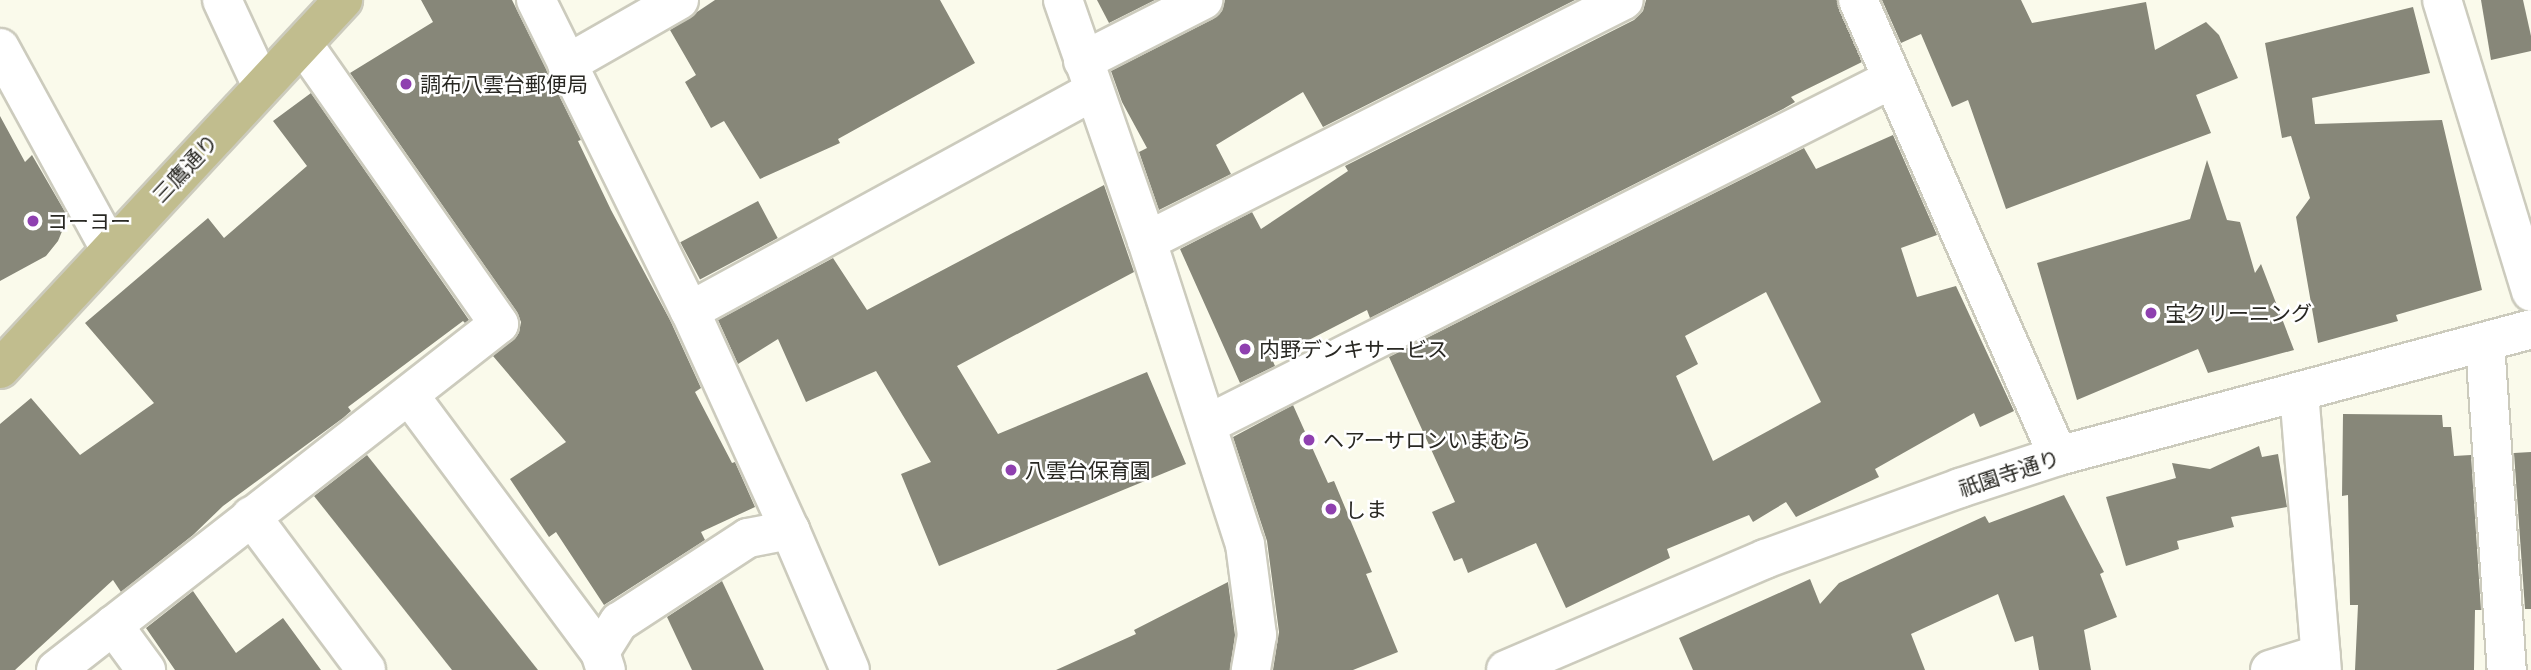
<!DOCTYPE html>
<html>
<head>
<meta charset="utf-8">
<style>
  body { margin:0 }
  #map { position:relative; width:2531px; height:670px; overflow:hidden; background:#fafaeb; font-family:"Noto Sans","Noto Sans JP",sans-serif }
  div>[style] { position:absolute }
  .building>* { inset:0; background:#878779; transform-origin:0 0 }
  .roads { filter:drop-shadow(2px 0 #cccbbd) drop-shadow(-2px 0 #cccbbd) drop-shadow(0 2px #cccbbd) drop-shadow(0 -2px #cccbbd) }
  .minor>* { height:38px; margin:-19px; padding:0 19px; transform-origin:19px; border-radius:19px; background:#fff }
  .major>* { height:38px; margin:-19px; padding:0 19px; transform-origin:19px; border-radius:19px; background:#c1bd8e }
  .dots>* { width:19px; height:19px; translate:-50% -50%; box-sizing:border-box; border:4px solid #fff; border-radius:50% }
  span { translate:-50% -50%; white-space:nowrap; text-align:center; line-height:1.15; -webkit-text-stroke:5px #fff; paint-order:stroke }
  .poi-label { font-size:21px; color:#292823 }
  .left { translate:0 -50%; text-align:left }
  .street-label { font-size:21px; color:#292823 }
</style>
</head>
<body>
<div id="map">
  <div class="building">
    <i style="clip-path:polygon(421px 0,512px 0,581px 140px,578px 141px,611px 210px,670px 320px,701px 388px,695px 392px,732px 463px,735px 462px,755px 507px,701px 532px,705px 540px,604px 605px,556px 532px,549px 537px,510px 479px,566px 442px,493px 356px,519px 333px,521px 322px,517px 312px,350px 73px,433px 22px)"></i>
    <i style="clip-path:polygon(715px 0,940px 0,975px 63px,838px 139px,840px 143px,760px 179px,724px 121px,711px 128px,685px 82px,696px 75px,670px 30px)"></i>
    <i style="clip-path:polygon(1097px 0,1155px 0,1109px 23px)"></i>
    <i style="clip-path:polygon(1225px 0,1575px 0,1323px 127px,1303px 92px,1216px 145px,1231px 174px,1159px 210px,1139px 152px,1147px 148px,1122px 102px,1111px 71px,1213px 19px,1222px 11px)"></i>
    <i style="clip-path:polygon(1646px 0,1837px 0,1862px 62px,1791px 97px,1795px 102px,1783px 109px,1370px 318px,1367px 310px,1272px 359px,1275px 366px,1240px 383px,1180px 249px,1252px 212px,1261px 229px,1348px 171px,1345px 166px,1634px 20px,1643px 11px)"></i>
    <i style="clip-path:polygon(1882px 0,2021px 0,2032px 23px,2146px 2px,2155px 50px,2206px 22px,2219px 35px,2238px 78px,2196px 95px,2211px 133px,2006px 209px,1968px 100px,1952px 107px,1921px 34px,1901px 43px)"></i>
    <i style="clip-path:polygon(2481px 0,2523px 0,2531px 36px,2531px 51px,2491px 60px)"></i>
    <i style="clip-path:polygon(2413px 7px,2430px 73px,2312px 98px,2315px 124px,2442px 120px,2482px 290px,2396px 315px,2398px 321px,2318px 343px,2296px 217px,2310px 198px,2291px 136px,2282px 138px,2265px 43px)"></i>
    <i style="clip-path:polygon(311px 93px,469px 320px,465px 323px,463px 321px,348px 407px,351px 411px,343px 418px,223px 506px,193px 535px,121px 592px,113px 580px,15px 670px,0 670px,0 424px,31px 398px,80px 455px,154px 403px,85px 323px,208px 218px,224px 238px,307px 166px,273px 121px)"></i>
    <i style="clip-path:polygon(0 116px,25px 162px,32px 155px,68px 217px,58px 241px,46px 256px,0 281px)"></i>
    <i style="clip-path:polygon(evenodd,1893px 135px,1937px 235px,1901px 248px,1917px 297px,1956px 286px,2014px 411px,1980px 427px,1974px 413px,1875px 469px,1879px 477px,1796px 517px,1786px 502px,1753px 522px,1749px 515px,1667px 549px,1670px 558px,1566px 608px,1536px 543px,1468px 573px,1462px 558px,1454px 561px,1432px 512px,1455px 502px,1389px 357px,1804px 148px,1816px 169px,1893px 135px,1766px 292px,1821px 402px,1713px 461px,1676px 376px,1698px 364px,1685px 336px,1766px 292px)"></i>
    <i style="clip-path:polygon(2207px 160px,2227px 220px,2240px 222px,2255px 273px,2261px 264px,2294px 350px,2208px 373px,2198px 349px,2077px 400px,2037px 263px,2190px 219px)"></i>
    <i style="clip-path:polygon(1104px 185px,1134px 272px,957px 366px,998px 434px,1147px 372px,1186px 464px,939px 566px,901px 474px,931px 462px,876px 371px,806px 402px,778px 339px,738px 364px,718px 320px,833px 258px,867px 310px)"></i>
    <i style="left:758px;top:201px;width:42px;height:88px;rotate:62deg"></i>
    <i style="clip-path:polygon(1293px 405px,1328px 483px,1334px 481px,1372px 572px,1366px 574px,1398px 652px,1353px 670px,1273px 670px,1279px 632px,1267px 541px,1233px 437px)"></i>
    <i style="clip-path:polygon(2343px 414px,2442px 415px,2443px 427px,2451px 427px,2454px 456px,2471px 455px,2481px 610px,2475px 610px,2474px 670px,2355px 670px,2358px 605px,2350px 605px,2348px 495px,2342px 496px)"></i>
    <i style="clip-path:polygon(2259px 446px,2262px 457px,2278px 454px,2287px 507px,2231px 517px,2234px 527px,2177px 541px,2179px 549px,2126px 566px,2106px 497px,2176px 478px,2172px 463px,2210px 469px)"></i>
    <i style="clip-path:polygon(2531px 452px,2531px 609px,2525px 609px,2514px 453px)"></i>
    <i style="clip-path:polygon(367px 455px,538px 670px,452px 670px,314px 496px)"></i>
    <i style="clip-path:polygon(2064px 495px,2104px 572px,2100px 574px,2117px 617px,2084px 630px,2091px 670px,2039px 670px,2033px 636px,2015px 642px,1998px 594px,1911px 634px,1925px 670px,1693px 670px,1679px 638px,1810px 579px,1820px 604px,1839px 583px,1985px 516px,1989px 523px)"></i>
    <i style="clip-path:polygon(722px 581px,764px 670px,692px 670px,667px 617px)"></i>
    <i style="clip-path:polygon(1228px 582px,1235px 635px,1230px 670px,1056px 670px,1136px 634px,1134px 630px)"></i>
    <i style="clip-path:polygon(193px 591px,236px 653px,283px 618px,321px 670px,175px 670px,146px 628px)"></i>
  </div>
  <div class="roads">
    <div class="minor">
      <i style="left:222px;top:0;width:95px;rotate:65.1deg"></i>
      <i style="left:536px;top:0;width:347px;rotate:63.7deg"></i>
      <i style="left:690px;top:311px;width:241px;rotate:65.5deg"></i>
      <i style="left:1063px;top:0;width:255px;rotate:70.8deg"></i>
      <i style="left:1147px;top:241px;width:318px;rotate:72.1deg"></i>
      <i style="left:1245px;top:544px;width:92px;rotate:82.5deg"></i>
      <i style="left:1257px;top:635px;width:36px;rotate:100deg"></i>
      <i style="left:1858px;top:0;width:498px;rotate:66.3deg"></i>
      <i style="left:2442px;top:0;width:305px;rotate:73deg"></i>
      <i style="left:0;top:48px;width:229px;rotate:61.3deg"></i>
      <i style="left:1083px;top:61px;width:135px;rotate:-26.9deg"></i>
      <i style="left:567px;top:64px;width:129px;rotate:-29.7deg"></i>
      <i style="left:1147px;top:241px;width:534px;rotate:-26.8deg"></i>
      <i style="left:690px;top:311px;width:459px;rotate:-28.6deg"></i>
      <i style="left:2485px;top:343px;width:328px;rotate:86.2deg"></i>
      <i style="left:2299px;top:392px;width:279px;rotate:85.3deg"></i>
      <i style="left:409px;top:395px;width:320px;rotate:53.4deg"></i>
      <i style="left:600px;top:652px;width:19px;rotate:72deg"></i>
      <i style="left:1208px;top:424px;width:766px;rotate:-26.77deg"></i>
      <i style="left:251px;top:516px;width:192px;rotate:53.2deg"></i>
      <i style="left:113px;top:625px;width:56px;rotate:53.7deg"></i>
      <i style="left:600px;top:652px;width:36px;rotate:-58deg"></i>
      <i style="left:619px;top:622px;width:154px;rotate:-33.1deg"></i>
      <i style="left:748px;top:538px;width:43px;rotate:-10.8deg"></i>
      <i style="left:790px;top:530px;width:152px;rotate:66.8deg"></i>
      <i style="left:56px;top:670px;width:562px;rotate:-37.99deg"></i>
      <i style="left:499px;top:324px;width:342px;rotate:-125deg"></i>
      <i style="left:1506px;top:670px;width:282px;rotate:-23.2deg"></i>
      <i style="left:1765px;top:559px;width:208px;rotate:-20deg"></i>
      <i style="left:1960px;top:488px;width:103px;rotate:-18.1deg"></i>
      <i style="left:2058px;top:456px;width:490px;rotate:-15deg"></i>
      <i style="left:2270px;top:670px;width:53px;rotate:-17.4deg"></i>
    </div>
    <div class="major">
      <i style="left:0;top:369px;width:504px;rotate:-47.09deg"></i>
    </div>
  </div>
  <div class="dots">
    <i style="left:406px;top:84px;background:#8f40b0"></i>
    <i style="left:33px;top:221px;background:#8f40b0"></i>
    <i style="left:2151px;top:313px;background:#8f40b0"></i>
    <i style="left:1245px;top:349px;background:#8f40b0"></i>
    <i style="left:1309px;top:440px;background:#8f40b0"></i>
    <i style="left:1011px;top:470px;background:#8f40b0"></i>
    <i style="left:1331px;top:509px;background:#8f40b0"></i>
  </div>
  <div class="poi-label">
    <span class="left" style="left:420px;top:84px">調布八雲台郵便局</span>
    <span class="left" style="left:47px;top:221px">コーヨー</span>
    <span class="left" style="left:2165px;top:313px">宝クリーニング</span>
    <span class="left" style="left:1259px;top:349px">内野デンキサービス</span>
    <span class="left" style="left:1323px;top:440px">ヘアーサロンいまむら</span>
    <span class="left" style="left:1025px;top:470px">八雲台保育園</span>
    <span class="left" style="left:1345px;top:509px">しま</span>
  </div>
  <div class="street-label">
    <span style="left:185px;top:168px;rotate:-47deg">三鷹通り</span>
    <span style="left:2009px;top:473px;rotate:-18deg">祇園寺通り</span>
  </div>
</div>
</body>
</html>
